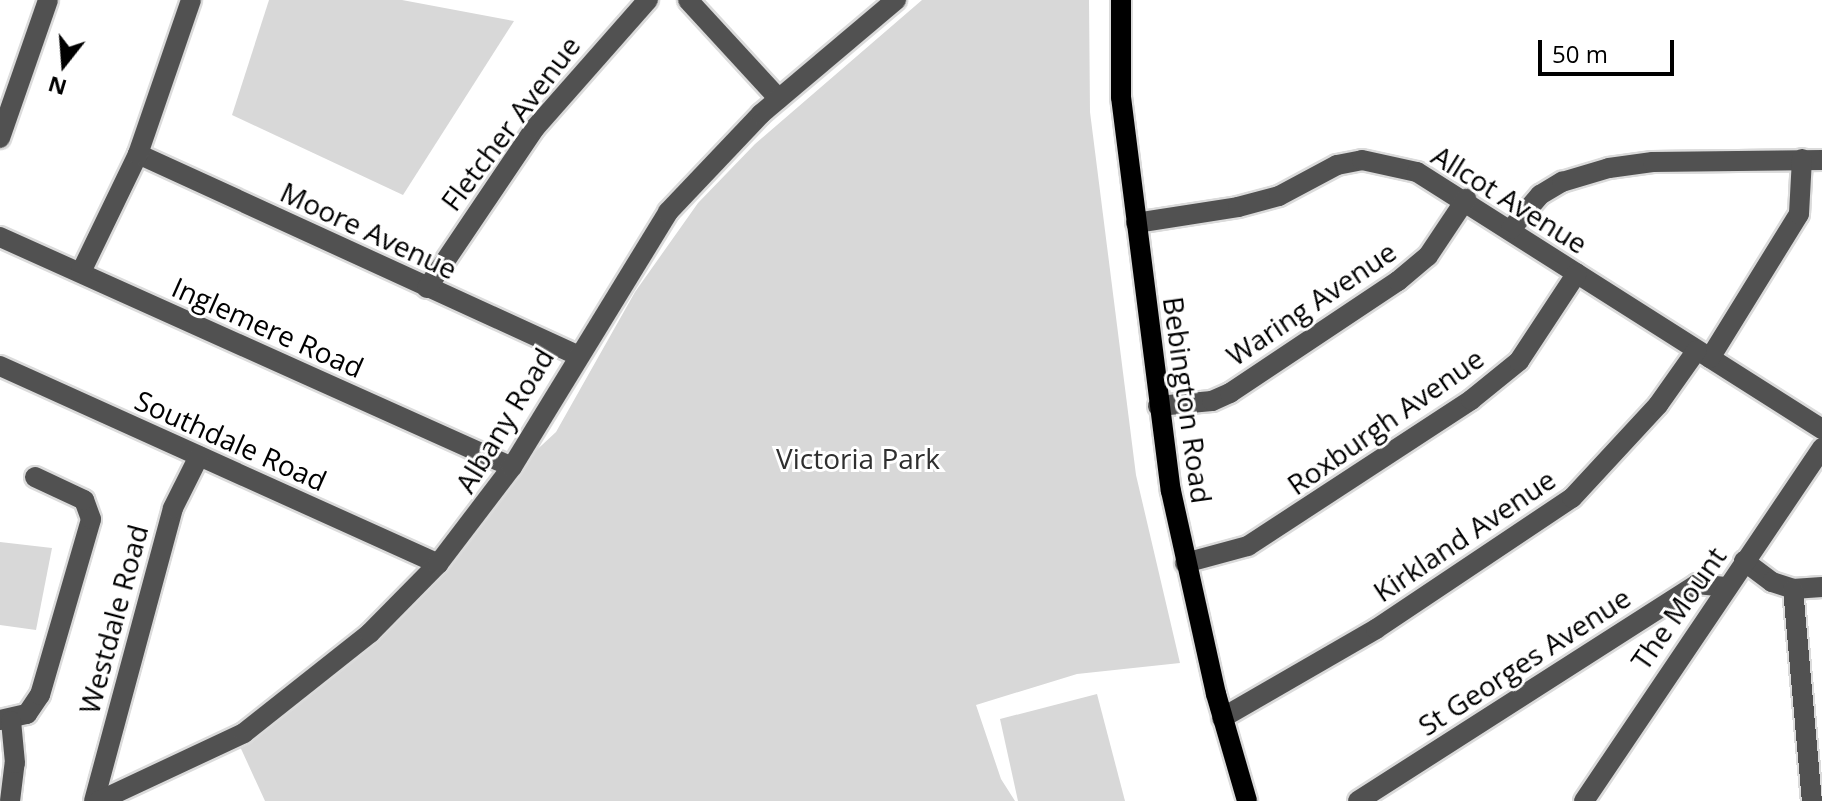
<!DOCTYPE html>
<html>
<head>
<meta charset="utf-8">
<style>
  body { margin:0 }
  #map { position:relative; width:1822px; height:801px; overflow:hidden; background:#fff; font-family:"Open Sans",sans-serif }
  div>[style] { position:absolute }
  .green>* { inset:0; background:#d8d8d8 }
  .roads { filter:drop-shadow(2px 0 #dbdbdb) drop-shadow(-2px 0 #dbdbdb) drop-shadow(0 2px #dbdbdb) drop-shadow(0 -2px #dbdbdb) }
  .minor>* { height:20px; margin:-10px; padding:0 10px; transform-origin:10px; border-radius:10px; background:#515151 }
  .major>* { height:20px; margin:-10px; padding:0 10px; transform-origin:10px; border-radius:10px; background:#000 }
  span { translate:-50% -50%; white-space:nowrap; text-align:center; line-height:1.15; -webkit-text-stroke:6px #fff; paint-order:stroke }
  .street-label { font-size:28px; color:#000 }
  .park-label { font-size:28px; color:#2f2f2f }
  .north { position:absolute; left:24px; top:24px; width:80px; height:80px; -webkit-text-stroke:6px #fff; paint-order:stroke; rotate:197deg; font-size:22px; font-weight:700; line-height:32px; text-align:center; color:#000 }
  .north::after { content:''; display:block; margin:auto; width:28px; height:36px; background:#000; clip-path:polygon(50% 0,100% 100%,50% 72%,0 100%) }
  .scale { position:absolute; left:1538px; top:40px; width:136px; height:36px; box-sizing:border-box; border:4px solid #000; border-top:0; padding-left:10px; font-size:24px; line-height:28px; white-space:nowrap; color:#000; -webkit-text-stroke:6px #fff; paint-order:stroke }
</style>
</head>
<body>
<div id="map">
  <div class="green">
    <i style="clip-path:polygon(269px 0,402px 0,514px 21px,403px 195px,232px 115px)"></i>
    <i style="clip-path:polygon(922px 0,1089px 0,1090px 112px,1136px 475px,1180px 663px,1077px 674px,976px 705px,1001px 779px,1015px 801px,265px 801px,237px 740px,372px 635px,514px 471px,556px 432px,635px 292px,698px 203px,755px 144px)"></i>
    <i style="clip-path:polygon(0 542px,52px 548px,36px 630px,0 625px)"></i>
    <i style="clip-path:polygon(1097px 694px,1125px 801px,1018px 801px,1000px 719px)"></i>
  </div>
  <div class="roads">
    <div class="minor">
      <i style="left:688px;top:0;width:134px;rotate:47.4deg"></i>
      <i style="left:0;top:138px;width:146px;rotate:-70.8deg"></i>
      <i style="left:138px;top:154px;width:483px;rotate:24.6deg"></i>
      <i style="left:1136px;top:223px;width:103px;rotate:-8.9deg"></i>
      <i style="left:1238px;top:207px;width:42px;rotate:-15deg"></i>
      <i style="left:1279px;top:196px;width:66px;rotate:-28.1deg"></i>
      <i style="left:1337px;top:165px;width:25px;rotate:-11deg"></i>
      <i style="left:1362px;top:160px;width:56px;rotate:12.3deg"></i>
      <i style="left:1417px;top:172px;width:480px;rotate:32.4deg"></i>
      <i style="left:1511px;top:229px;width:45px;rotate:-49.5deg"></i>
      <i style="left:1540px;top:195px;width:26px;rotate:-31deg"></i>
      <i style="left:1562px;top:182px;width:49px;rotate:-16.6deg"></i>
      <i style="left:1609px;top:168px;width:44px;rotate:-7.8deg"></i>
      <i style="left:1653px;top:162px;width:169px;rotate:-0.7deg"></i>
      <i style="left:0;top:237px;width:561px;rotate:24.19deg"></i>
      <i style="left:81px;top:272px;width:131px;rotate:-64.2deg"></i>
      <i style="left:138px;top:154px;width:163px;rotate:-71deg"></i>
      <i style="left:427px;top:288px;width:193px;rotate:-56deg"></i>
      <i style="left:535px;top:128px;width:171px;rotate:-48.6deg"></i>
      <i style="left:1710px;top:358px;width:169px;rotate:-58.3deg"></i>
      <i style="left:1799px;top:214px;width:55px;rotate:-86.9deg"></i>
      <i style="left:0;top:366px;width:481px;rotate:24.3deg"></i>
      <i style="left:1158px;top:406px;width:54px;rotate:-5.3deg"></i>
      <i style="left:1212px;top:401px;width:20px;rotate:-24deg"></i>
      <i style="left:1230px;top:393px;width:202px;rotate:-33.7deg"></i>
      <i style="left:1398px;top:281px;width:39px;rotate:-40deg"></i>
      <i style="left:1428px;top:256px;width:69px;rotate:-56.3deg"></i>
      <i style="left:1744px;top:561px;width:35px;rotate:37deg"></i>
      <i style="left:1772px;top:582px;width:22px;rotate:18deg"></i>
      <i style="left:1793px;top:589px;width:29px;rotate:-4deg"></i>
      <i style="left:1185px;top:563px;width:65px;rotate:-15.1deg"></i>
      <i style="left:1248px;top:546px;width:267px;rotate:-33.2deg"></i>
      <i style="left:1471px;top:400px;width:62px;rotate:-39.1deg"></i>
      <i style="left:1519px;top:361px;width:105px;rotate:-56.6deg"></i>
      <i style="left:1793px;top:589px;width:213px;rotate:84.9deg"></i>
      <i style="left:1222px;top:718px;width:178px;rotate:-30deg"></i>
      <i style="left:1376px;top:629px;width:236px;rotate:-33.8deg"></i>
      <i style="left:1572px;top:498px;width:127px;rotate:-47.2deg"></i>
      <i style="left:1658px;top:405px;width:67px;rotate:-54.7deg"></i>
      <i style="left:0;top:720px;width:28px;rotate:-13deg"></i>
      <i style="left:27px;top:714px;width:23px;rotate:-56deg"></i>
      <i style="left:40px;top:695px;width:183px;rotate:-73.8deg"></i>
      <i style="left:91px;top:519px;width:20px;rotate:-110deg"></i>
      <i style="left:84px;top:500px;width:54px;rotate:-154.9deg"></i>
      <i style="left:10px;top:801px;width:38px;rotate:-83deg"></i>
      <i style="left:15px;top:763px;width:42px;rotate:-95.4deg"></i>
      <i style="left:94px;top:801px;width:303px;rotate:-74.9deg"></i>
      <i style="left:173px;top:508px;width:58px;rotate:-63.4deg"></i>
      <i style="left:99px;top:801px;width:160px;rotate:-25.1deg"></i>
      <i style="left:244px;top:733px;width:161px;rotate:-38.4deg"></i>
      <i style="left:370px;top:633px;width:97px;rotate:-45.4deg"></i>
      <i style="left:438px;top:564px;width:122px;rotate:-52.7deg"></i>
      <i style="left:512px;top:467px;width:299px;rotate:-58.5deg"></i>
      <i style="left:668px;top:212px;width:135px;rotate:-46.5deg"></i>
      <i style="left:761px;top:114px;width:177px;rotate:-40.2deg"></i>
      <i style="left:1358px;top:801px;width:403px;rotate:-32.6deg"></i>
      <i style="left:1697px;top:584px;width:28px;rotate:6deg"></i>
      <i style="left:1584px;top:801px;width:426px;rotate:-56deg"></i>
    </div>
    <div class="major">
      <i style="left:1121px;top:0;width:97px;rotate:90deg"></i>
      <i style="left:1121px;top:97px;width:397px;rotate:82.8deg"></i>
      <i style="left:1171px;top:491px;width:208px;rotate:77.5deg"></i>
      <i style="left:1216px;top:694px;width:111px;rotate:73.8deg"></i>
    </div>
  </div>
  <div class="street-label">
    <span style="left:510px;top:123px;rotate:-53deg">Fletcher Avenue</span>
    <span style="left:1510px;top:199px;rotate:32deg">Allcot Avenue</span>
    <span style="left:369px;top:230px;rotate:25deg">Moore Avenue</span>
    <span style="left:1311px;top:303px;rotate:-34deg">Waring Avenue</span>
    <span style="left:268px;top:327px;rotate:24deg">Inglemere Road</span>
    <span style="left:1188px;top:400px;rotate:82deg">Bebington Road</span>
    <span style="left:504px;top:420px;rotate:-59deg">Albany Road</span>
    <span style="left:1385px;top:421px;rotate:-35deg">Roxburgh Avenue</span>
    <span style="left:231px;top:440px;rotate:24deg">Southdale Road</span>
    <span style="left:1464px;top:535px;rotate:-34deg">Kirkland Avenue</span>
    <span style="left:1678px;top:608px;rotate:-55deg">The Mount</span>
    <span style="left:113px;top:619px;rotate:-75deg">Westdale Road</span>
    <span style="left:1524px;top:661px;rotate:-33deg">St Georges Avenue</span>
  </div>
  <div class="park-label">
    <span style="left:858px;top:458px">Victoria Park</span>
  </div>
  <div class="north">N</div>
  <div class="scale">50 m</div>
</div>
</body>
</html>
